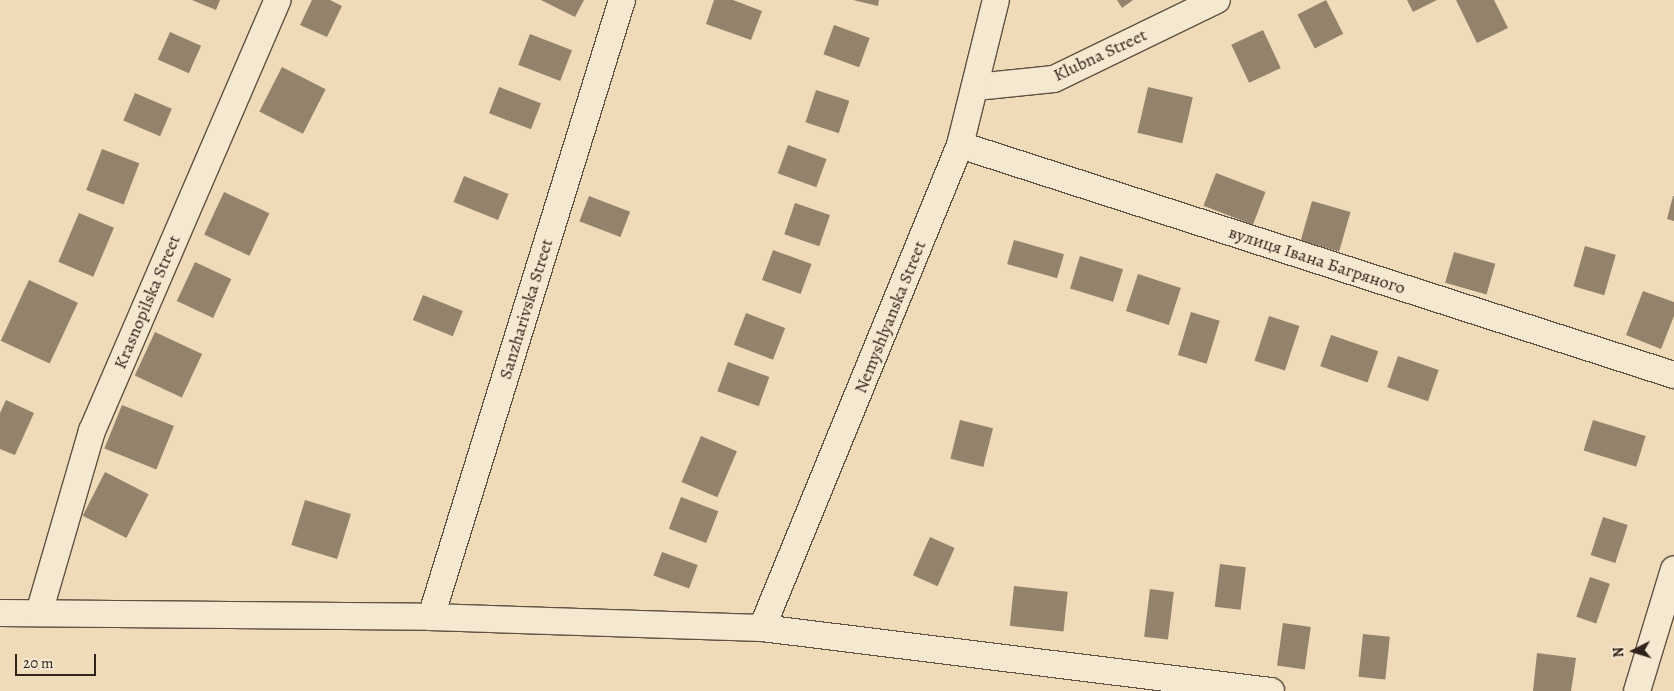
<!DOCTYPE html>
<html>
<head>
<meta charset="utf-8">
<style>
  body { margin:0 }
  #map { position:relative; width:1674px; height:691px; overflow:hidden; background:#efdbb7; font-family:Alegreya,serif }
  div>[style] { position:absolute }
  .building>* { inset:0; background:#93836d; transform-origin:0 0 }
  .roads { filter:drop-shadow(1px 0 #5f5143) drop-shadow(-1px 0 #5f5143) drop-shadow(0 1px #5f5143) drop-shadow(0 -1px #5f5143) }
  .minor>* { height:26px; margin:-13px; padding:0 13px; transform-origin:13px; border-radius:13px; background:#f5e8d0 }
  span { translate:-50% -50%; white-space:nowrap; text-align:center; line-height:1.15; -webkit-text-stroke:4px #f5e8d0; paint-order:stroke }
  .street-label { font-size:18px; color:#2f231c }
  .north { position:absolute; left:1609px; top:626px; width:50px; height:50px; -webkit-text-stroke:4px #f5e8d0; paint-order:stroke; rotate:265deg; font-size:14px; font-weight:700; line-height:20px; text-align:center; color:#2f231c }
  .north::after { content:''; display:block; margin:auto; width:18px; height:22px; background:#2f231c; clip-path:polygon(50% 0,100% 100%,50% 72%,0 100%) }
  .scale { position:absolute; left:15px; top:654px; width:81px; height:22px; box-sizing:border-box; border:2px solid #2f231c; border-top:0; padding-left:6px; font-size:15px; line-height:18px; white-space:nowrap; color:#2f231c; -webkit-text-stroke:4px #f5e8d0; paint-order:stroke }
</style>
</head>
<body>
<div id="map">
  <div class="building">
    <i style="clip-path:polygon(192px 0,220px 0,216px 10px)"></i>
    <i style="clip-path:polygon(312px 0,330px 0,342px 6px,327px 37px,300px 25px)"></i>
    <i style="clip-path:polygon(541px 0,584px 0,575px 17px)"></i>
    <i style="clip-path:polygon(714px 0,733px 0,762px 11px,751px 40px,706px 24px)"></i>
    <i style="clip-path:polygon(853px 0,879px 0,878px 6px)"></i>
    <i style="clip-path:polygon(1117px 0,1133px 0,1122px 8px)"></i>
    <i style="left:1326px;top:0;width:38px;height:32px;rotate:63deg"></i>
    <i style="clip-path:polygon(1407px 0,1437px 0,1413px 12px)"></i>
    <i style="clip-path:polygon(1456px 0,1494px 0,1508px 28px,1477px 43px)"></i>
    <i style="left:834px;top:25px;width:38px;height:31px;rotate:20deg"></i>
    <i style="left:1263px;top:30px;width:42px;height:35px;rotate:65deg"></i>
    <i style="left:170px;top:32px;width:34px;height:30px;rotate:24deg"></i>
    <i style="left:530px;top:34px;width:45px;height:33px;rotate:21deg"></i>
    <i style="left:282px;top:67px;width:49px;height:50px;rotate:27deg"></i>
    <i style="left:499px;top:87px;width:45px;height:28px;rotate:21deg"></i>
    <i style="left:1148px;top:87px;width:46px;height:47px;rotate:13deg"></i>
    <i style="left:816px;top:90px;width:35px;height:34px;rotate:18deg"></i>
    <i style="left:135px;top:93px;width:40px;height:30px;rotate:23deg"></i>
    <i style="left:788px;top:145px;width:41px;height:30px;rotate:20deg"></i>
    <i style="left:102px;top:149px;width:40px;height:44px;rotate:21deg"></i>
    <i style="left:1216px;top:173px;width:53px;height:35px;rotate:21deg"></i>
    <i style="left:464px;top:176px;width:48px;height:28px;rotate:22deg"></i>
    <i style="left:224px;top:192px;width:50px;height:47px;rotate:25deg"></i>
    <i style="left:589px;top:196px;width:44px;height:27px;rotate:21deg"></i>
    <i style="clip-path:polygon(1673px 196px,1674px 196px,1674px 221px,1667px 219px)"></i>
    <i style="left:1312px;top:201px;width:40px;height:41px;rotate:16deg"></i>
    <i style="left:795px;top:203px;width:37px;height:33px;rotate:19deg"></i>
    <i style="left:79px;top:213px;width:38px;height:53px;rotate:23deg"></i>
    <i style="left:1014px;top:240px;width:52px;height:25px;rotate:16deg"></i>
    <i style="left:1585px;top:246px;width:32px;height:42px;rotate:16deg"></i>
    <i style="left:773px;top:250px;width:41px;height:32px;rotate:20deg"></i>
    <i style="left:1454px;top:252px;width:43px;height:32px;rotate:16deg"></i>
    <i style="left:1080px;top:256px;width:45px;height:34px;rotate:17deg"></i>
    <i style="left:195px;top:262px;width:40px;height:43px;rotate:25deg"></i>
    <i style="left:1138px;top:274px;width:45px;height:39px;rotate:18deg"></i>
    <i style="left:29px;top:280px;width:54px;height:67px;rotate:25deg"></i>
    <i style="clip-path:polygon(1643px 291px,1674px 302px,1674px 316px,1661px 349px,1626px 335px)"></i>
    <i style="left:423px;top:295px;width:43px;height:27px;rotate:22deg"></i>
    <i style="left:1191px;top:312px;width:30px;height:45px;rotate:17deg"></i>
    <i style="left:746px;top:313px;width:42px;height:34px;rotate:21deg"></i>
    <i style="left:1269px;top:316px;width:32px;height:47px;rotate:18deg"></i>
    <i style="left:155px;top:332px;width:52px;height:48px;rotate:25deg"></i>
    <i style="left:1331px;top:335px;width:50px;height:33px;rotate:19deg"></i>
    <i style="left:1398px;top:356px;width:43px;height:33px;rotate:19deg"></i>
    <i style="left:728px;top:362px;width:44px;height:31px;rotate:20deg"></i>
    <i style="clip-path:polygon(6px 400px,34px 413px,15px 455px,0 449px,0 413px)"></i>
    <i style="left:122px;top:405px;width:56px;height:47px;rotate:22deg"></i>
    <i style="left:960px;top:420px;width:34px;height:40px;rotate:14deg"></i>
    <i style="left:1593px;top:420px;width:55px;height:32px;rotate:17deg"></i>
    <i style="left:701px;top:436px;width:39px;height:50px;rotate:23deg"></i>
    <i style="left:105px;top:472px;width:49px;height:49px;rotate:27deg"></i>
    <i style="left:681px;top:497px;width:40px;height:34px;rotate:21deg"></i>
    <i style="left:305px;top:500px;width:48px;height:47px;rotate:17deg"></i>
    <i style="left:1603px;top:517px;width:26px;height:40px;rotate:18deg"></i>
    <i style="left:930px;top:537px;width:27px;height:42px;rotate:24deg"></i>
    <i style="left:662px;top:552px;width:38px;height:25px;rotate:20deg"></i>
    <i style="left:1220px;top:564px;width:26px;height:43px;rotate:7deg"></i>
    <i style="left:1590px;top:577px;width:21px;height:42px;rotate:19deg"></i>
    <i style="left:1014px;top:586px;width:54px;height:40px;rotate:6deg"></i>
    <i style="left:1150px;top:589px;width:24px;height:48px;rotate:7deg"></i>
    <i style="left:1283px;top:623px;width:28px;height:43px;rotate:8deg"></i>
    <i style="left:1363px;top:634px;width:27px;height:43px;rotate:6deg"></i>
    <i style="clip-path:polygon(1537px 653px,1576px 658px,1571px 691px,1533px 691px)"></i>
  </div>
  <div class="roads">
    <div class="minor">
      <i style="left:976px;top:87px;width:78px;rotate:-5.9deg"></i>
      <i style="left:1054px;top:79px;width:181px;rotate:-25.9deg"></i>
      <i style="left:960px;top:145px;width:750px;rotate:17.86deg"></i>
      <i style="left:0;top:613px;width:431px;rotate:0.5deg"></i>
      <i style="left:431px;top:617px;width:331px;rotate:1.9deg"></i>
      <i style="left:762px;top:628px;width:513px;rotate:7.06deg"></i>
      <i style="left:39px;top:613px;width:190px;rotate:-73.8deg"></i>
      <i style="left:92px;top:431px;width:469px;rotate:-66.7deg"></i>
      <i style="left:431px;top:617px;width:646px;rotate:-72.8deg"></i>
      <i style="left:762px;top:628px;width:522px;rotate:-67.71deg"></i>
      <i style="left:960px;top:145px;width:149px;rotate:-76.1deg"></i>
      <i style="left:1637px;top:691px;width:127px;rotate:-73.1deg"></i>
    </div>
  </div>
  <div class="street-label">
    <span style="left:1100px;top:55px;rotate:-25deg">Klubna Street</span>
    <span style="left:1317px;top:260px;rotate:18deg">вулиця Івана Багряного</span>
    <span style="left:147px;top:302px;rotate:-67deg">Krasnopilska Street</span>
    <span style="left:526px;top:309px;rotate:-73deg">Sanzharivska Street</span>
    <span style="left:890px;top:317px;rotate:-68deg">Nemyshlyanska Street</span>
  </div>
  <div class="north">N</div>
  <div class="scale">20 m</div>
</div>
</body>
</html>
